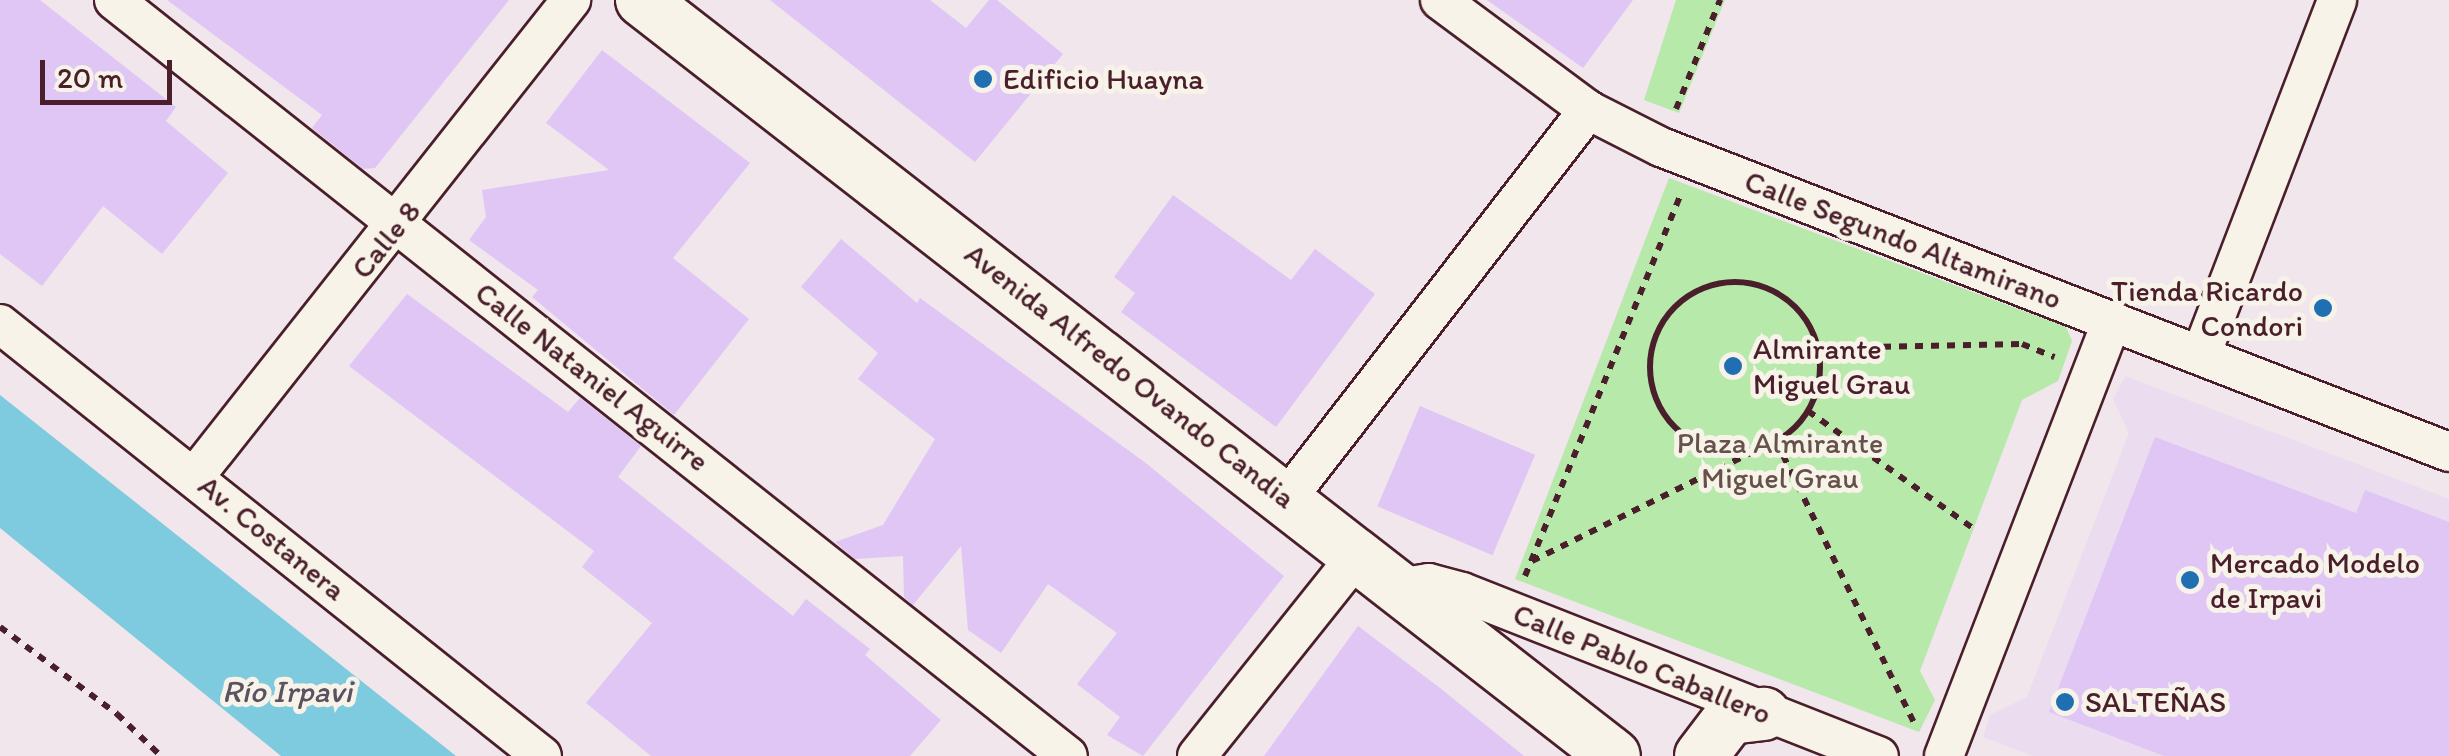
<!DOCTYPE html>
<html>
<head>
<meta charset="utf-8">
<style>
  body { margin:0 }
  #map { position:relative; width:2449px; height:756px; overflow:hidden; background:#f0e6ec; font-family:Itim,sans-serif }
  div>[style] { position:absolute }
  .built>* { inset:0; background:#ebdcef }
  .green>* { inset:0; background:#b6e9aa }
  .water>* { inset:0; background:#7ecade }
  .building>* { inset:0; background:#dfc6f5; transform-origin:0 0 }
  .path>* { height:6px; margin-top:-3px; transform-origin:0; background:repeating-linear-gradient(90deg,#4a1f2b 0 8px,transparent 0 16px) }
  .path>.ring { margin:-3px; padding:0; box-sizing:content-box; background:none; border:6px solid #4a1f2b; border-radius:50% }
  .roads { filter:drop-shadow(2px 0 #4a1f2b) drop-shadow(-2px 0 #4a1f2b) drop-shadow(0 2px #4a1f2b) drop-shadow(0 -2px #4a1f2b) }
  .minor>* { height:38px; margin:-19px; padding:0 19px; transform-origin:19px; border-radius:19px; background:#f7f3e8 }
  .secondary>* { height:52px; margin:-26px; padding:0 26px; transform-origin:26px; border-radius:26px; background:#f7f3e8 }
  .dots>* { width:28px; height:28px; translate:-50% -50%; box-sizing:border-box; border:5px solid #f7f3e8; border-radius:50% }
  span { translate:-50% -50%; white-space:nowrap; text-align:center; line-height:1.15; -webkit-text-stroke:10px #f7f3e8; paint-order:stroke }
  .poi-label { font-size:30px; color:#4a1f2b }
  .left { translate:0 -50%; text-align:left }
  .right { translate:-100% -50%; text-align:right }
  .street-label { font-size:30px; color:#4a1f2b }
  .park-label { font-size:30px; color:#65524b }
  .water-label { font-size:32px; color:#5a5261; font-style:italic }
  .scale { position:absolute; left:40px; top:60px; width:132px; height:45px; box-sizing:border-box; border:5px solid #4a1f2b; border-top:0; padding-left:12px; font-size:30px; line-height:35px; white-space:nowrap; color:#4a1f2b; -webkit-text-stroke:8px #f7f3e8; paint-order:stroke }
</style>
</head>
<body>
<div id="map">
  <div class="built">
    <i style="clip-path:polygon(2125px 376px,2449px 499px,2449px 756px,2033px 756px,1983px 737px,1990px 715px,2027px 697px,2129px 433px,2113px 399px)"></i>
  </div>
  <div class="green">
    <i style="clip-path:polygon(1676px 0,1725px 0,1679px 113px,1644px 100px)"></i>
    <i style="clip-path:polygon(1669px 178px,2066px 327px,2072px 341px,2058px 381px,2022px 400px,1920px 671px,1935px 700px,1919px 732px,1515px 579px)"></i>
  </div>
  <div class="water">
    <i style="clip-path:polygon(0 395px,456px 756px,281px 756px,0 528px)"></i>
  </div>
  <div class="building">
    <i style="clip-path:polygon(0 0,40px 0,176px 107px,166px 121px,228px 173px,162px 254px,103px 206px,42px 286px,0 254px)"></i>
    <i style="clip-path:polygon(167px 0,509px 0,375px 168px,363px 169px,312px 128px,322px 115px)"></i>
    <i style="clip-path:polygon(770px 0,930px 0,966px 28px,989px 0,997px 0,1063px 54px,975px 162px)"></i>
    <i style="clip-path:polygon(1487px 0,1633px 0,1583px 68px)"></i>
    <i style="clip-path:polygon(602px 50px,750px 163px,673px 258px,749px 319px,674px 415px,532px 297px,538px 290px,469px 240px,486px 217px,482px 190px,609px 170px,546px 123px)"></i>
    <i style="clip-path:polygon(1173px 195px,1291px 280px,1315px 249px,1375px 294px,1276px 427px,1121px 312px,1135px 293px,1114px 277px)"></i>
    <i style="clip-path:polygon(841px 239px,917px 303px,920px 298px,1147px 464px,1284px 576px,1143px 756px,1107px 735px,1120px 717px,1077px 684px,1117px 633px,1048px 584px,1001px 653px,968px 630px,961px 546px,913px 605px,904px 597px,903px 556px,855px 559px,835px 542px,883px 525px,935px 439px,858px 379px,878px 353px,801px 287px)"></i>
    <i style="clip-path:polygon(407px 294px,568px 412px,580px 398px,641px 446px,618px 477px,793px 616px,806px 599px,870px 649px,865px 655px,941px 720px,910px 756px,651px 756px,586px 703px,652px 623px,582px 567px,594px 551px,349px 366px)"></i>
    <i style="left:1420px;top:406px;width:125px;height:109px;rotate:23deg"></i>
    <i style="clip-path:polygon(2155px 437px,2356px 513px,2365px 490px,2449px 522px,2449px 756px,2164px 756px,2049px 712px)"></i>
    <i style="clip-path:polygon(1358px 626px,1440px 688px,1524px 756px,1264px 756px)"></i>
  </div>
  <div class="path">
    <i style="left:1676px;top:109px;width:118px;rotate:-68deg"></i>
    <i class="ring" style="left:1650px;top:282px;width:164px;height:164px"></i>
    <i style="left:1819px;top:348px;width:203px;rotate:-1.1deg"></i>
    <i style="left:2022px;top:344px;width:35px;rotate:22deg"></i>
    <i style="left:1808px;top:411px;width:204px;rotate:35.4deg"></i>
    <i style="left:1776px;top:441px;width:314px;rotate:63.9deg"></i>
    <i style="left:1532px;top:561px;width:246px;rotate:-26.3deg"></i>
    <i style="left:1525px;top:576px;width:413px;rotate:-67.8deg"></i>
    <i style="left:0;top:627px;width:146px;rotate:36.6deg"></i>
    <i style="left:117px;top:714px;width:61px;rotate:43.7deg"></i>
  </div>
  <div class="roads">
    <div class="minor">
      <i style="left:114px;top:0;width:1217px;rotate:38.4deg"></i>
      <i style="left:1440px;top:0;width:184px;rotate:36.6deg"></i>
      <i style="left:1588px;top:110px;width:82px;rotate:26.9deg"></i>
      <i style="left:1661px;top:147px;width:845px;rotate:21.16deg"></i>
      <i style="left:0;top:324px;width:693px;rotate:38.56deg"></i>
      <i style="left:2201px;top:355px;width:380px;rotate:-69deg"></i>
      <i style="left:195px;top:476px;width:607px;rotate:-51.69deg"></i>
      <i style="left:1288px;top:497px;width:490px;rotate:-52.2deg"></i>
      <i style="left:1404px;top:587px;width:25px;rotate:-9deg"></i>
      <i style="left:1429px;top:583px;width:34px;rotate:15deg"></i>
      <i style="left:1462px;top:592px;width:448px;rotate:21.5deg"></i>
      <i style="left:1197px;top:756px;width:260px;rotate:-51.4deg"></i>
      <i style="left:1944px;top:756px;width:467px;rotate:-68.9deg"></i>
    </div>
    <div class="secondary">
      <i style="left:642px;top:0;width:1231px;rotate:37.87deg"></i>
      <i style="left:1701px;top:756px;width:48px;rotate:-52.7deg"></i>
      <i style="left:1730px;top:718px;width:34px;rotate:-7deg"></i>
    </div>
  </div>
  <div class="dots">
    <i style="left:983px;top:79px;background:#1f6fb2"></i>
    <i style="left:2323px;top:308px;background:#1f6fb2"></i>
    <i style="left:1733px;top:366px;background:#1f6fb2"></i>
    <i style="left:2190px;top:580px;background:#1f6fb2"></i>
    <i style="left:2065px;top:702px;background:#1f6fb2"></i>
  </div>
  <div class="poi-label">
    <span class="left" style="left:1003px;top:79px">Edificio Huayna</span>
    <span class="right" style="left:2303px;top:308px">Tienda Ricardo<br>Condori</span>
    <span class="left" style="left:1753px;top:366px">Almirante<br>Miguel Grau</span>
    <span class="left" style="left:2210px;top:580px">Mercado Modelo<br>de Irpavi</span>
    <span class="left" style="left:2085px;top:702px">SALTEÑAS</span>
  </div>
  <div class="street-label">
    <span style="left:386px;top:240px;rotate:-51deg">Calle 8</span>
    <span style="left:1903px;top:240px;rotate:21deg">Calle Segundo Altamirano</span>
    <span style="left:1130px;top:376px;rotate:38deg">Avenida Alfredo Ovando Candia</span>
    <span style="left:592px;top:377px;rotate:38deg">Calle Nataniel Aguirre</span>
    <span style="left:272px;top:538px;rotate:39deg">Av. Costanera</span>
    <span style="left:1642px;top:664px;rotate:22deg">Calle Pablo Caballero</span>
  </div>
  <div class="park-label">
    <span style="left:1780px;top:460px">Plaza Almirante<br>Miguel Grau</span>
  </div>
  <div class="water-label">
    <span style="left:287px;top:691px">Río Irpavi</span>
  </div>
  <div class="scale">20 m</div>
</div>
</body>
</html>
